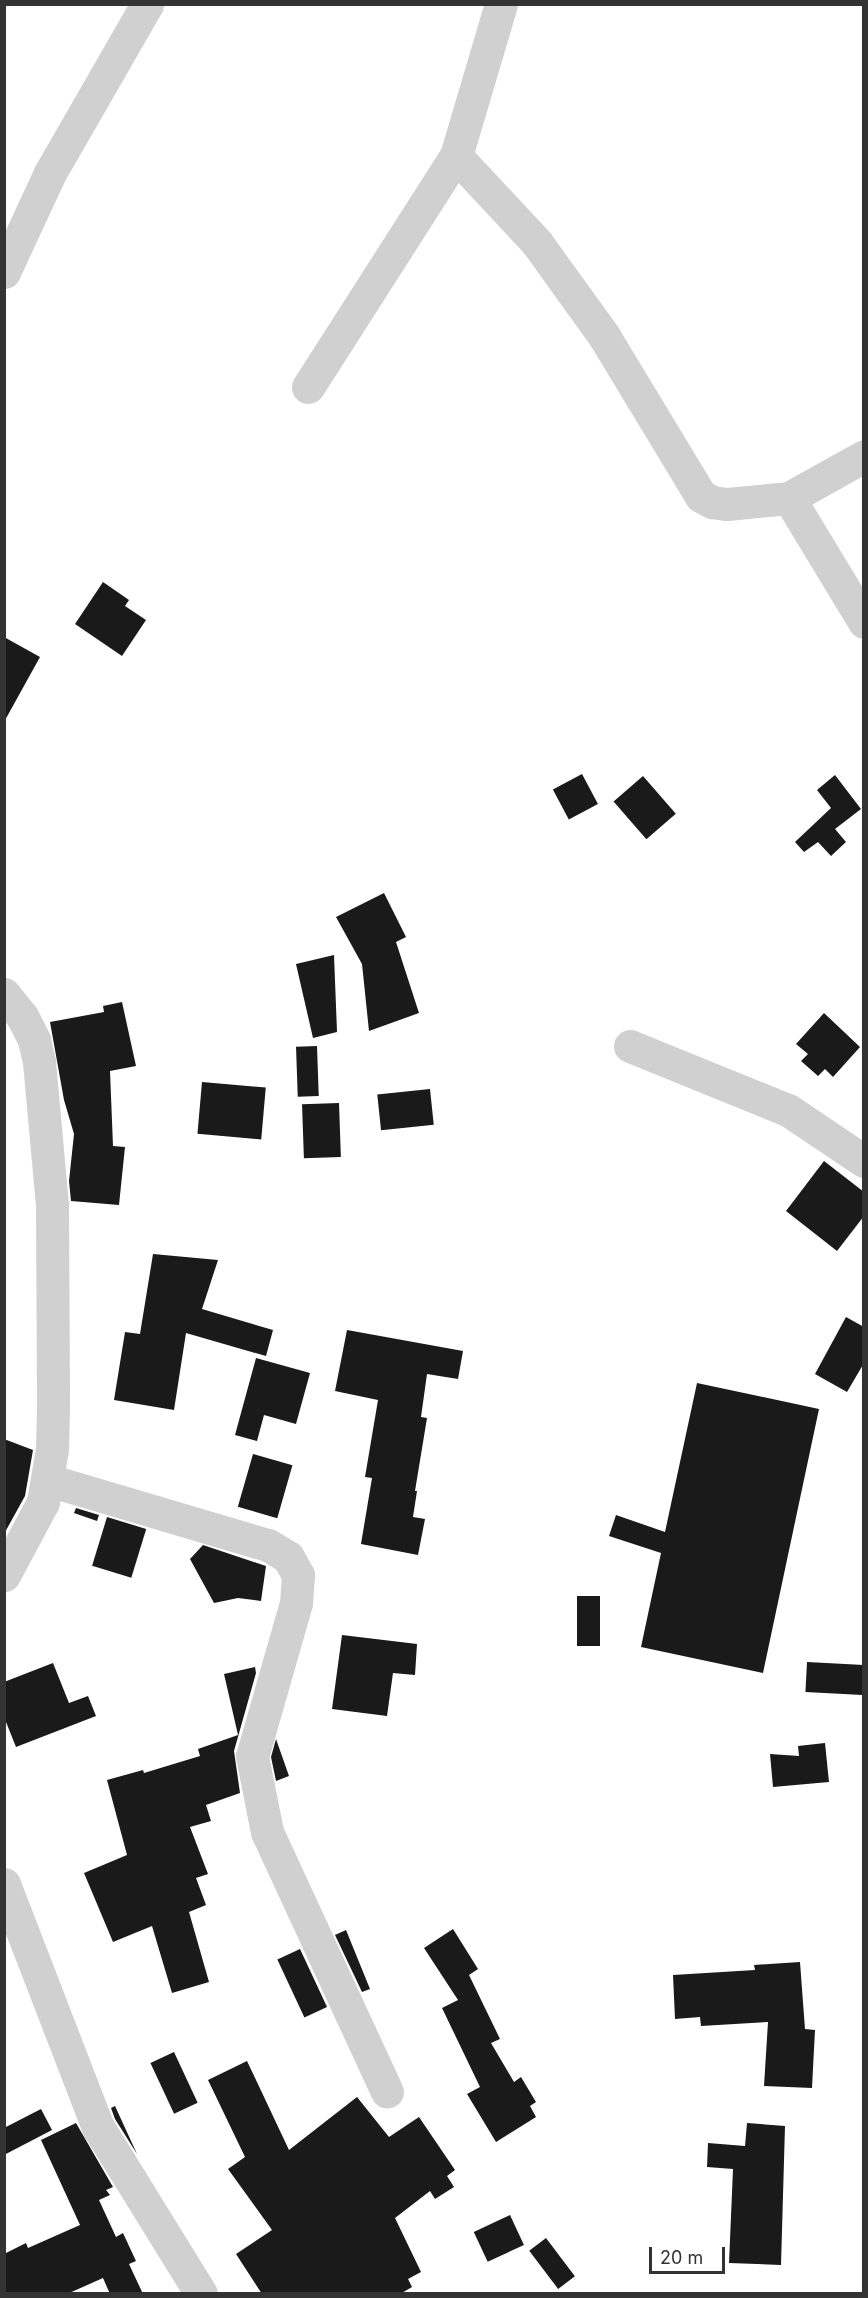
<!DOCTYPE html>
<html>
<head>
<meta charset="utf-8">
<style>
  body { margin:0 }
  #map { position:relative; width:868px; height:2298px; overflow:hidden; background:#fff; font-family:Inter,sans-serif }
  div>[style] { position:absolute }
  .building>* { inset:0; background:#1a1a1a; transform-origin:0 0 }
  .minor>* { height:33px; margin:-16.5px; padding:0 16.5px; transform-origin:16.5px; border-radius:16.5px; background:#d0d0d0 }
  span { translate:-50% -50%; white-space:nowrap; text-align:center; line-height:1.15; -webkit-text-stroke:6px #fff; paint-order:stroke }
  .frame { position:absolute; inset:0; border:6px solid #333; pointer-events:none }
  .scale { position:absolute; left:649px; top:2247px; width:76px; height:27px; box-sizing:border-box; border:3px solid #333; border-top:0; padding-left:8px; font-size:18px; line-height:21px; white-space:nowrap; color:#333; -webkit-text-stroke:4px #fff; paint-order:stroke }
</style>
</head>
<body>
<div id="map">
  <div class="building">
    <i style="clip-path:polygon(103px 582px,129px 600px,125px 606px,146px 620px,122px 656px,75px 624px)"></i>
    <i style="clip-path:polygon(4px 637px,40px 657px,4px 722px)"></i>
    <i style="left:582px;top:774px;width:34px;height:33px;rotate:62deg"></i>
    <i style="clip-path:polygon(835px 775px,861px 809px,835px 829px,846px 842px,831px 856px,818px 842px,804px 852px,795px 842px,831px 808px,817px 790px)"></i>
    <i style="left:643px;top:776px;width:50px;height:39px;rotate:49deg"></i>
    <i style="clip-path:polygon(384px 893px,406px 937px,396px 942px,419px 1013px,369px 1031px,362px 964px,336px 917px)"></i>
    <i style="clip-path:polygon(334px 955px,337px 1032px,313px 1038px,296px 964px)"></i>
    <i style="clip-path:polygon(122px 1002px,136px 1066px,110px 1071px,113px 1146px,125px 1147px,119px 1205px,71px 1201px,69px 1181px,74px 1134px,64px 1100px,50px 1022px,104px 1012px,103px 1006px)"></i>
    <i style="clip-path:polygon(824px 1013px,860px 1047px,833px 1077px,825px 1069px,818px 1076px,801px 1061px,808px 1054px,796px 1044px)"></i>
    <i style="left:317px;top:1046px;width:50px;height:21px;rotate:88deg"></i>
    <i style="left:202px;top:1082px;width:64px;height:52px;rotate:5deg"></i>
    <i style="left:430px;top:1089px;width:36px;height:53px;rotate:84deg"></i>
    <i style="left:339px;top:1103px;width:54px;height:37px;rotate:88deg"></i>
    <i style="clip-path:polygon(824px 1161px,864px 1192px,864px 1216px,837px 1251px,786px 1211px)"></i>
    <i style="clip-path:polygon(153px 1254px,218px 1260px,202px 1309px,273px 1330px,266px 1356px,186px 1333px,174px 1410px,114px 1400px,125px 1332px,140px 1334px)"></i>
    <i style="clip-path:polygon(846px 1317px,864px 1327px,864px 1363px,847px 1392px,815px 1374px)"></i>
    <i style="clip-path:polygon(347px 1330px,463px 1351px,458px 1379px,427px 1374px,421px 1417px,427px 1418px,415px 1491px,417px 1491px,413px 1517px,425px 1519px,418px 1555px,361px 1544px,372px 1478px,365px 1477px,378px 1400px,335px 1391px)"></i>
    <i style="clip-path:polygon(256px 1358px,310px 1373px,296px 1424px,264px 1415px,257px 1441px,235px 1435px)"></i>
    <i style="clip-path:polygon(697px 1383px,819px 1409px,763px 1673px,641px 1647px,661px 1553px,609px 1536px,616px 1515px,665px 1532px)"></i>
    <i style="clip-path:polygon(4px 1439px,33px 1450px,25px 1496px,4px 1534px)"></i>
    <i style="left:253px;top:1454px;width:41px;height:55px;rotate:16deg"></i>
    <i style="clip-path:polygon(76px 1508px,99px 1515px,97px 1521px,74px 1513px)"></i>
    <i style="left:107px;top:1517px;width:41px;height:51px;rotate:17deg"></i>
    <i style="clip-path:polygon(203px 1545px,266px 1566px,261px 1601px,238px 1598px,214px 1603px,190px 1559px)"></i>
    <i style="left:577px;top:1596px;width:23px;height:50px"></i>
    <i style="clip-path:polygon(342px 1635px,417px 1644px,415px 1675px,393px 1673px,387px 1716px,332px 1709px)"></i>
    <i style="left:807px;top:1662px;width:57px;height:30px;rotate:3deg"></i>
    <i style="clip-path:polygon(53px 1663px,69px 1703px,88px 1696px,96px 1716px,16px 1747px,4px 1717px,4px 1682px)"></i>
    <i style="clip-path:polygon(255px 1667px,256px 1673px,234px 1751px,240px 1793px,206px 1805px,211px 1821px,190px 1827px,208px 1874px,196px 1878px,206px 1905px,189px 1912px,209px 1982px,172px 1993px,152px 1926px,113px 1942px,84px 1873px,127px 1855px,107px 1780px,143px 1770px,144px 1773px,200px 1756px,198px 1749px,238px 1735px,224px 1674px)"></i>
    <i style="clip-path:polygon(276px 1739px,289px 1776px,276px 1781px,271px 1757px)"></i>
    <i style="clip-path:polygon(825px 1743px,829px 1782px,773px 1787px,770px 1754px,799px 1756px,798px 1746px)"></i>
    <i style="clip-path:polygon(453px 1929px,478px 1969px,469px 1975px,500px 2039px,491px 2043px,514px 2082px,521px 2077px,536px 2102px,530px 2106px,536px 2117px,496px 2142px,467px 2094px,480px 2087px,442px 2008px,458px 2000px,424px 1948px)"></i>
    <i style="clip-path:polygon(346px 1930px,370px 1989px,362px 1992px,335px 1935px)"></i>
    <i style="left:300px;top:1949px;width:64px;height:25px;rotate:65deg"></i>
    <i style="clip-path:polygon(800px 1962px,805px 2029px,815px 2030px,812px 2088px,764px 2086px,768px 2022px,701px 2026px,700px 2017px,675px 2019px,673px 1975px,755px 1970px,754px 1965px)"></i>
    <i style="left:174px;top:2052px;width:56px;height:26px;rotate:65deg"></i>
    <i style="clip-path:polygon(247px 2061px,289px 2150px,357px 2097px,389px 2137px,419px 2117px,455px 2170px,447px 2176px,454px 2187px,435px 2199px,430px 2191px,395px 2218px,421px 2272px,408px 2279px,412px 2287px,400px 2294px,262px 2294px,236px 2254px,272px 2230px,228px 2169px,245px 2157px,208px 2080px)"></i>
    <i style="clip-path:polygon(115px 2106px,137px 2154px,115px 2119px,111px 2108px)"></i>
    <i style="clip-path:polygon(41px 2109px,52px 2130px,4px 2155px,4px 2128px)"></i>
    <i style="clip-path:polygon(76px 2123px,113px 2187px,106px 2190px,110px 2195px,99px 2200px,116px 2237px,123px 2233px,136px 2261px,129px 2264px,143px 2294px,110px 2294px,103px 2278px,67px 2294px,4px 2294px,4px 2254px,26px 2243px,28px 2248px,80px 2225px,41px 2140px)"></i>
    <i style="clip-path:polygon(747px 2123px,785px 2126px,781px 2265px,729px 2263px,733px 2169px,707px 2167px,708px 2143px,745px 2146px)"></i>
    <i style="left:510px;top:2215px;width:33px;height:40px;rotate:65deg"></i>
    <i style="left:546px;top:2238px;width:48px;height:21px;rotate:53deg"></i>
  </div>
  <div class="minor">
    <i style="left:501px;top:4px;width:159px;rotate:106.5deg"></i>
    <i style="left:456px;top:156px;width:119px;rotate:47deg"></i>
    <i style="left:537px;top:243px;width:115px;rotate:54.2deg"></i>
    <i style="left:604px;top:336px;width:187px;rotate:58.8deg"></i>
    <i style="left:701px;top:496px;width:13px;rotate:29deg"></i>
    <i style="left:712px;top:502px;width:15px;rotate:8deg"></i>
    <i style="left:727px;top:504px;width:62px;rotate:-5.5deg"></i>
    <i style="left:789px;top:498px;width:86px;rotate:-29.2deg"></i>
    <i style="left:4px;top:272px;width:109px;rotate:-65.1deg"></i>
    <i style="left:50px;top:173px;width:195px;rotate:-60.1deg"></i>
    <i style="left:308px;top:387px;width:274px;rotate:-57.4deg"></i>
    <i style="left:789px;top:498px;width:145px;rotate:58.8deg"></i>
    <i style="left:4px;top:994px;width:28px;rotate:51deg"></i>
    <i style="left:22px;top:1016px;width:27px;rotate:63deg"></i>
    <i style="left:34px;top:1040px;width:23px;rotate:77deg"></i>
    <i style="left:39px;top:1062px;width:143px;rotate:84.8deg"></i>
    <i style="left:52px;top:1204px;width:205px;rotate:89.7deg"></i>
    <i style="left:53px;top:1409px;width:40px;rotate:91.4deg"></i>
    <i style="left:52px;top:1449px;width:54px;rotate:99.6deg"></i>
    <i style="left:43px;top:1502px;width:83px;rotate:118.1deg"></i>
    <i style="left:630px;top:1046px;width:170px;rotate:22.1deg"></i>
    <i style="left:788px;top:1110px;width:92px;rotate:33.9deg"></i>
    <i style="left:48px;top:1480px;width:229px;rotate:16.5deg"></i>
    <i style="left:268px;top:1545px;width:23px;rotate:31deg"></i>
    <i style="left:288px;top:1557px;width:21px;rotate:61deg"></i>
    <i style="left:298px;top:1575px;width:28px;rotate:94deg"></i>
    <i style="left:296px;top:1603px;width:159px;rotate:106deg"></i>
    <i style="left:252px;top:1756px;width:77px;rotate:78.8deg"></i>
    <i style="left:267px;top:1832px;width:286px;rotate:65.2deg"></i>
    <i style="left:4px;top:1884px;width:261px;rotate:68.9deg"></i>
    <i style="left:98px;top:2127px;width:196px;rotate:58.3deg"></i>
  </div>
  <div class="frame"></div>
  <div class="scale">20 m</div>
</div>
</body>
</html>
